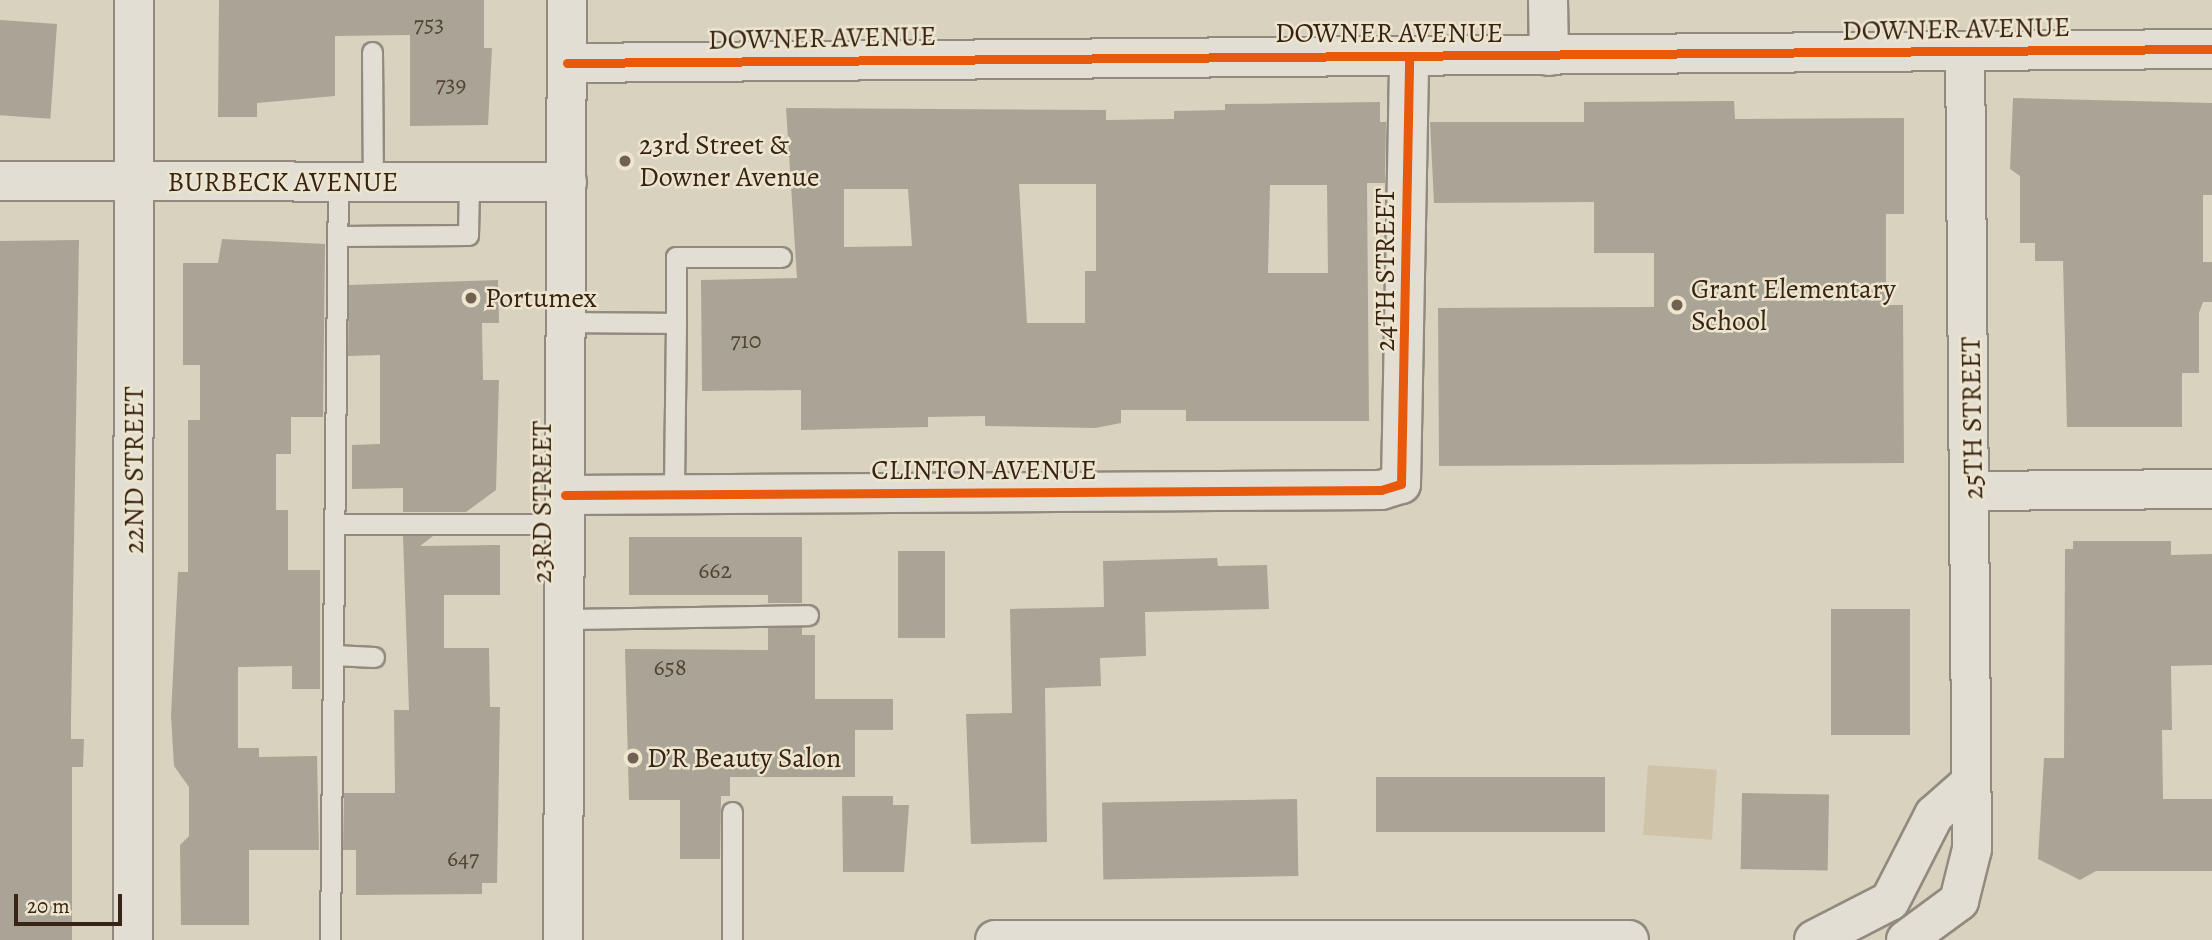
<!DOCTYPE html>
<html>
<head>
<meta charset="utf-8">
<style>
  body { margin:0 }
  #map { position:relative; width:2212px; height:940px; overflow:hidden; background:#d9d2bf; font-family:Alegreya,serif }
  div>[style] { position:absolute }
  .green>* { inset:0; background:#cfc4aa; transform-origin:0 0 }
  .building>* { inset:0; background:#aaa496; transform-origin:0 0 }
  .roads { filter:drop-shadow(2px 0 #928a7e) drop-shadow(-2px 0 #928a7e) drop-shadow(0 2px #928a7e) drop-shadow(0 -2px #928a7e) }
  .service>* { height:19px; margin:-9.5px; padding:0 9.5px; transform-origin:9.5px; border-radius:9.5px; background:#e2ded4 }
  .minor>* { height:38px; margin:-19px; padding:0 19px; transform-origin:19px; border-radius:19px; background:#e2ded4 }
  .secondary>* { height:38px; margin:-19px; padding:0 19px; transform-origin:19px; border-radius:19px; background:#e2ded4 }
  .cycleway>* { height:9px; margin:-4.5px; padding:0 4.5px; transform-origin:4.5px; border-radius:4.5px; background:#e8590c }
  .dots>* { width:19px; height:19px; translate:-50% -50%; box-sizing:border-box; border:4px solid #ede5ce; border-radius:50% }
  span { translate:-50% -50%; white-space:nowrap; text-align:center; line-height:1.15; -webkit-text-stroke:5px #ede5ce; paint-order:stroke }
  .number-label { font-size:24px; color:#544435 }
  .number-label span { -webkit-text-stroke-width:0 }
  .street-label { font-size:28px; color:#382415 }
  .poi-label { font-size:28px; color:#382415 }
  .left { translate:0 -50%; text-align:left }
  .scale { position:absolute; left:14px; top:894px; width:108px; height:32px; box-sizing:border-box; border:4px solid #382415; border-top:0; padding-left:9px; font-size:21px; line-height:24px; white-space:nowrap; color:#382415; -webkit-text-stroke:5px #ede5ce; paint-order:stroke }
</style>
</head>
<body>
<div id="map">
  <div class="green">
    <i style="left:1648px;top:765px;width:69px;height:70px;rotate:4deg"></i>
  </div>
  <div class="building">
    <i style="clip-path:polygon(219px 0,484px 0,484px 48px,492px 48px,488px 125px,410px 126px,410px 35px,335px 36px,335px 96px,257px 103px,257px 117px,218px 117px)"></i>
    <i style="left:57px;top:24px;width:95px;height:57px;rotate:94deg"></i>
    <i style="clip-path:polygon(2013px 98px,2212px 103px,2212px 195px,2203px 195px,2203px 262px,2212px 262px,2212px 302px,2203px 302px,2199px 313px,2199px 373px,2182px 373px,2182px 427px,2067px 427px,2063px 261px,2035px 261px,2035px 243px,2020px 243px,2020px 176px,2010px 169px)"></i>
    <i style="clip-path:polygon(1734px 101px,1735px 119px,1904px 118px,1904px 214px,1886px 214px,1886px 305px,1903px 305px,1904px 463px,1439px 466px,1438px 308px,1654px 307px,1654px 253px,1594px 253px,1594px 202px,1434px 203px,1430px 122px,1584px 122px,1584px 102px)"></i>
    <i style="clip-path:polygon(evenodd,1380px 102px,1380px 122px,1386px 122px,1385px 183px,1367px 183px,1369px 421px,1186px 421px,1186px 410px,1121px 410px,1121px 423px,1095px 428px,985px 426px,985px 416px,928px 417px,928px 427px,801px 430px,801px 390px,702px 391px,701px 280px,797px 278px,786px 108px,1106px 110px,1106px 120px,1174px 119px,1174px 111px,1225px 110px,1225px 104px,1380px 102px,1019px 184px,1096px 184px,1096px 271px,1085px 271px,1085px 323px,1027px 323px,1019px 184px,1380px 102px,1270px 185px,1327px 185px,1328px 273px,1268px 273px,1270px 185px,1380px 102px,844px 189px,908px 189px,912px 246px,844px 247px,844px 189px)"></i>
    <i style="clip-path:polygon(222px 239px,325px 244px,323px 417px,291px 417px,291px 454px,276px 454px,276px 510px,288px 510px,288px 570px,320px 570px,320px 689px,292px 689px,292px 666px,238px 667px,238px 748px,259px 748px,259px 757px,317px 756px,319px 850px,249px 850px,249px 925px,181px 925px,180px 845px,189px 836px,189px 787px,174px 766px,171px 716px,178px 572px,188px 572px,188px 420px,200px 420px,200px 365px,183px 365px,183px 263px,218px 263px)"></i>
    <i style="clip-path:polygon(79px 240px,71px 720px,71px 739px,84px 739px,83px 767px,72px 767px,72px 940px,0 940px,0 241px)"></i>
    <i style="clip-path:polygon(498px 280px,499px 323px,482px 323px,483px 380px,499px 380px,496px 490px,466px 512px,403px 512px,403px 488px,352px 489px,352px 445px,380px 444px,380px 355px,348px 356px,349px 285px)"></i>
    <i style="clip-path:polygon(403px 536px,433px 536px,420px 546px,500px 545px,500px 595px,444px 595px,444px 648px,489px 648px,490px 707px,500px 707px,497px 883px,482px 883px,482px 894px,356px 895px,356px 850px,343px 850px,344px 793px,395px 793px,394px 710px,409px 710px)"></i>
    <i style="clip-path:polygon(629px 537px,802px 537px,802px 603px,768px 603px,768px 595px,629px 595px)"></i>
    <i style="clip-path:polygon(2073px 541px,2171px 541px,2171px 555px,2212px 554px,2212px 665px,2171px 666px,2172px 730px,2162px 730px,2163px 799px,2212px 799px,2212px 871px,2096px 871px,2080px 880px,2038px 859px,2044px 758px,2064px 758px,2065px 549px,2073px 549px)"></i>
    <i style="left:898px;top:551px;width:47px;height:87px"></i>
    <i style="clip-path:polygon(1217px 558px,1218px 566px,1267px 565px,1269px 609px,1145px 612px,1146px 656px,1100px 658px,1101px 686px,1045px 688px,1047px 842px,971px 844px,966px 714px,1012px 713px,1010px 609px,1104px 607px,1103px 561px)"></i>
    <i style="left:1831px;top:609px;width:79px;height:126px"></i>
    <i style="clip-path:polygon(802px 627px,802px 635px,815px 635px,815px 699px,893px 699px,893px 730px,855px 730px,855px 777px,730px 777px,730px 796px,721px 796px,720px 859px,680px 859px,680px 800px,629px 800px,625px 649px,768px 650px,768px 628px)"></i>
    <i style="left:1376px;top:777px;width:229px;height:55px"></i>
    <i style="left:1742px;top:793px;width:87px;height:76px;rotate:1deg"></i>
    <i style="clip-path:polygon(842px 796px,893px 796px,893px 805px,909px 805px,904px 872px,843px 872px)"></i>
    <i style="left:1297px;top:799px;width:77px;height:195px;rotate:89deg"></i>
  </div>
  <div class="roads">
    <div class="service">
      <i style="left:372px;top:52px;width:130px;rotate:89.6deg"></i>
      <i style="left:340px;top:236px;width:128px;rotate:-0.4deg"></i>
      <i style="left:468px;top:235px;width:52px;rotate:-88.9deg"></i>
      <i style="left:566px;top:322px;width:110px;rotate:0.5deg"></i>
      <i style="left:676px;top:323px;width:172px;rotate:90.7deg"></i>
      <i style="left:676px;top:323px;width:66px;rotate:-90deg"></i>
      <i style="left:676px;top:257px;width:105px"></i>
      <i style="left:335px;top:524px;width:230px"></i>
      <i style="left:564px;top:619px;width:244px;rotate:-0.9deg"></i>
      <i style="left:334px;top:655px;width:40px;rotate:2.9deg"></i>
      <i style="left:732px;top:812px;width:128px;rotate:90deg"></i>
      <i style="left:330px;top:940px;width:759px;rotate:-89.4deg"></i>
    </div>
    <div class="minor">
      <i style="left:1548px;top:0;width:56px;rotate:89deg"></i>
      <i style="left:567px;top:63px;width:1645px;rotate:-0.49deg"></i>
      <i style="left:0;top:181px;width:567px;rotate:0.1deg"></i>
      <i style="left:1973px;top:491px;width:239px;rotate:-0.5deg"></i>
      <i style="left:565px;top:495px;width:816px;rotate:-0.35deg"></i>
      <i style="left:1381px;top:490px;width:21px;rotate:-17deg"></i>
      <i style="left:1401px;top:484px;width:428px;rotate:-88.9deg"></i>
      <i style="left:133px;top:940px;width:940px;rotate:-89.94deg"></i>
      <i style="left:995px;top:940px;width:634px"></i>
      <i style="left:1814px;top:940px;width:85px;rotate:-27.2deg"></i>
      <i style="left:1890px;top:901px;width:97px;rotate:-62.9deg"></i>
      <i style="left:1934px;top:815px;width:45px;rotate:-41.4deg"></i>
      <i style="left:1906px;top:940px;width:66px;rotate:-36.3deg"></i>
      <i style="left:1959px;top:901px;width:54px;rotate:-76deg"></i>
      <i style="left:1972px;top:849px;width:798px;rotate:-90.5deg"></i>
    </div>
    <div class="secondary">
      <i style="left:563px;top:940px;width:940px;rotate:-89.76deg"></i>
    </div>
  </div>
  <div class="cycleway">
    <i style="left:567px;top:63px;width:1645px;rotate:-0.49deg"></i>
    <i style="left:565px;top:495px;width:816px;rotate:-0.35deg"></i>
    <i style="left:1381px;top:490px;width:21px;rotate:-17deg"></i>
    <i style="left:1401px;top:484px;width:428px;rotate:-88.9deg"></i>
  </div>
  <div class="dots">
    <i style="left:625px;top:161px;background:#706150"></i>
    <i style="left:471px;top:298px;background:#706150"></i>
    <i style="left:1677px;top:305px;background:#706150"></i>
    <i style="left:633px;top:758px;background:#706150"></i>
  </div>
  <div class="number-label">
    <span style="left:429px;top:25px">753</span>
    <span style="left:451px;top:85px">739</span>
    <span style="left:746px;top:341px">710</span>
    <span style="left:715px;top:571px">662</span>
    <span style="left:670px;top:668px">658</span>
    <span style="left:463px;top:859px">647</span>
  </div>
  <div class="street-label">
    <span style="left:1956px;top:29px;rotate:-1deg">DOWNER AVENUE</span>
    <span style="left:1389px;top:33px">DOWNER AVENUE</span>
    <span style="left:822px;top:38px;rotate:-1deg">DOWNER AVENUE</span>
    <span style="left:283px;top:182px">BURBECK AVENUE</span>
    <span style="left:1385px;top:270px;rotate:-90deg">24TH STREET</span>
    <span style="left:1972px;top:418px;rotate:-91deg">25TH STREET</span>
    <span style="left:134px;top:470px;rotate:-90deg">22ND STREET</span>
    <span style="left:984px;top:470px">CLINTON AVENUE</span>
    <span style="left:542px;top:502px;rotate:-90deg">23RD STREET</span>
  </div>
  <div class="poi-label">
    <span class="left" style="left:639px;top:161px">23rd Street &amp;<br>Downer Avenue</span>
    <span class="left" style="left:1691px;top:305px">Grant Elementary<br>School</span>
    <span class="left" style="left:485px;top:298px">Portumex</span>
    <span class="left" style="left:647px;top:758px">D’R Beauty Salon</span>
  </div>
  <div class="scale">20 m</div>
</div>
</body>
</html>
